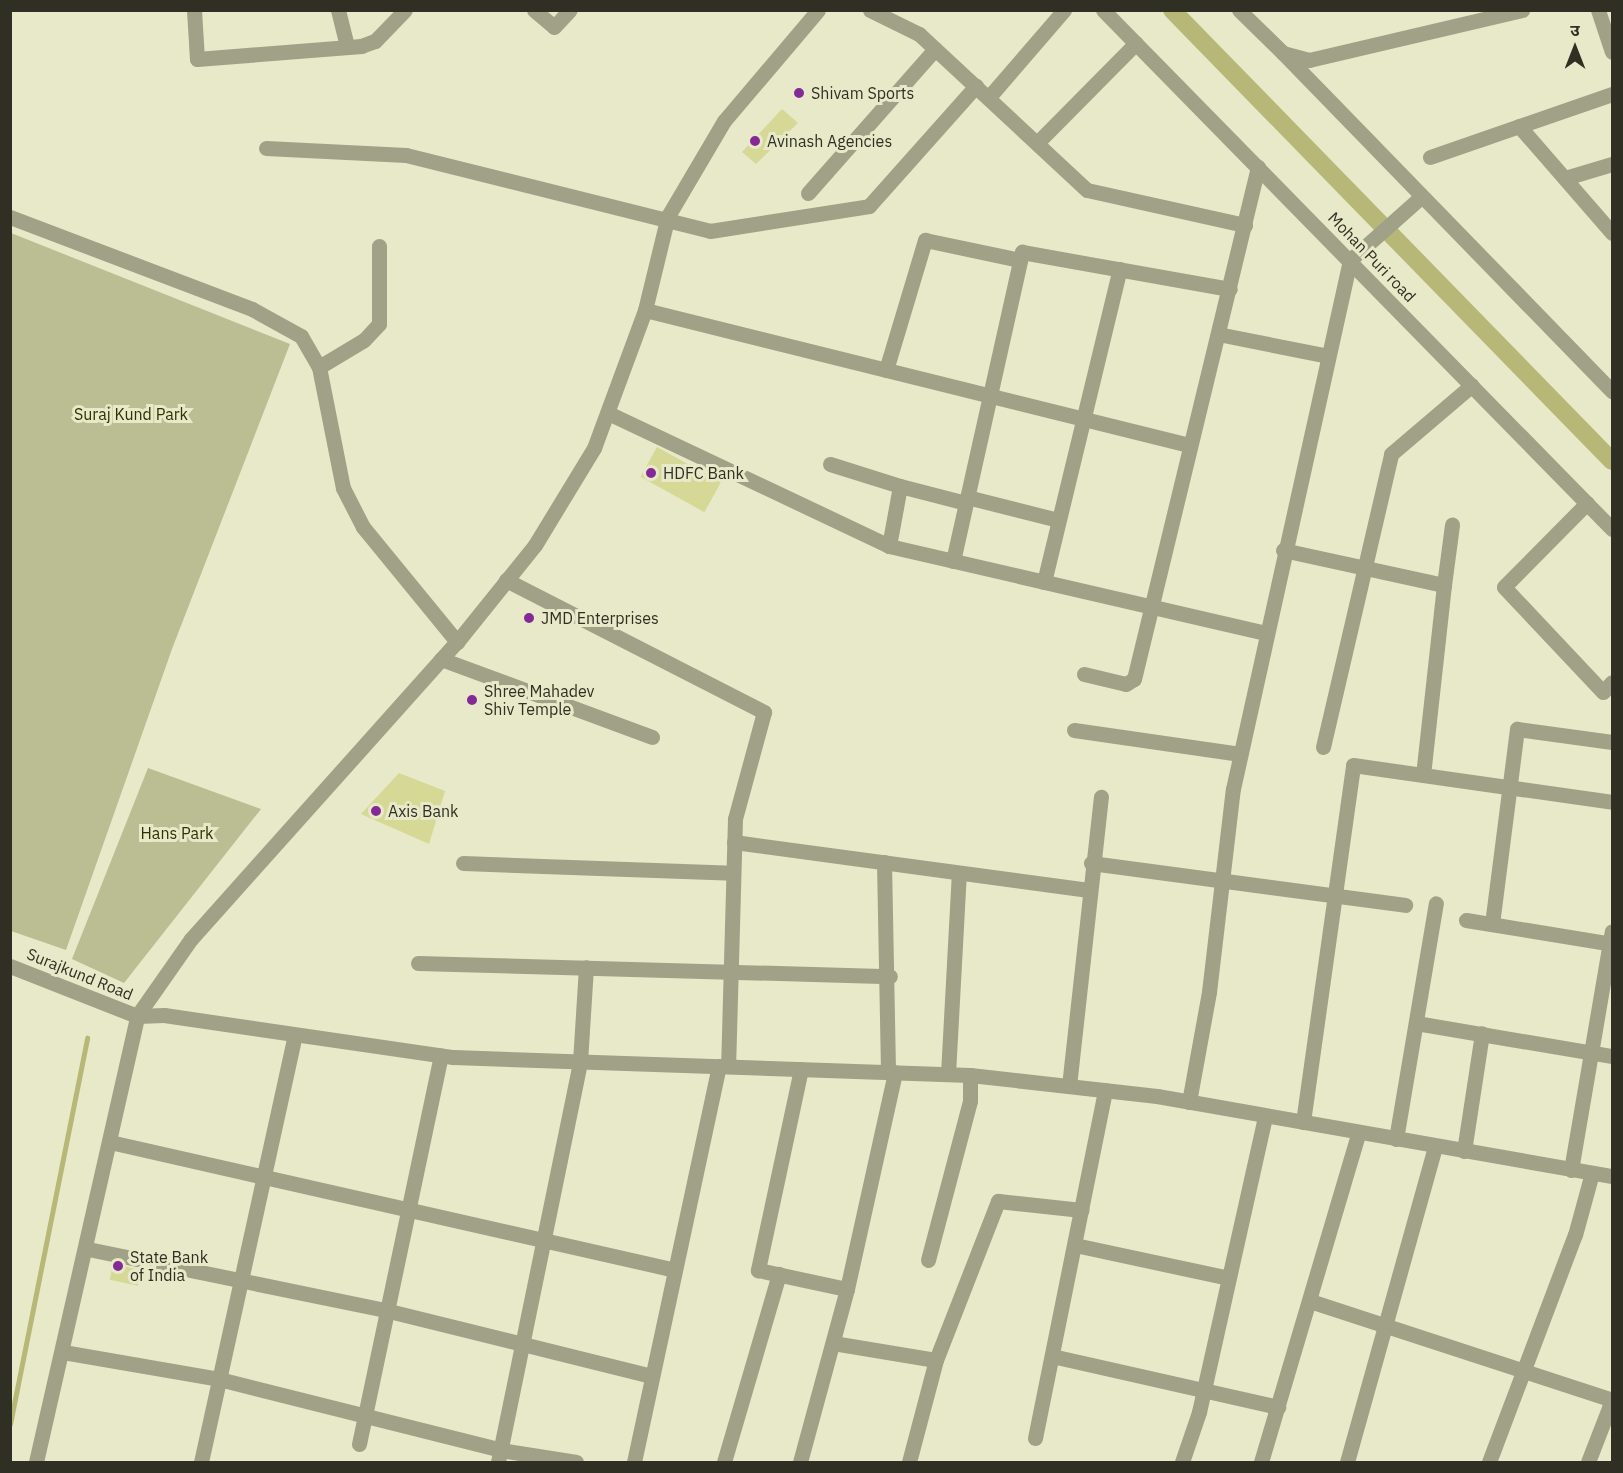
<!DOCTYPE html>
<html>
<head>
<meta charset="utf-8">
<style>
  body { margin:0 }
  #map { position:relative; width:1623px; height:1473px; overflow:hidden; background:#e8e9c9; font-family:"IBM Plex Sans","Noto Sans Devanagari",sans-serif }
  div>[style] { position:absolute }
  .green>* { inset:0; background:#bbbd92 }
  .stream>* { height:5px; margin:-2.5px; padding:0 2.5px; transform-origin:2.5px; border-radius:2.5px; background:#b7b878 }
  .canal>* { height:18px; margin:-9px; padding:0 9px; transform-origin:9px; border-radius:9px; background:#b7b878 }
  .building>* { inset:0; background:#d6d896; transform-origin:0 0 }
  .minor>* { height:15px; margin:-7.5px; padding:0 7.5px; transform-origin:7.5px; border-radius:7.5px; background:#a0a186 }
  .tertiary>* { height:15px; margin:-7.5px; padding:0 7.5px; transform-origin:7.5px; border-radius:7.5px; background:#a0a186 }
  .dots>* { width:16px; height:16px; translate:-50% -50%; box-sizing:border-box; border:3px solid #e8e9c9; border-radius:50% }
  span { translate:-50% -50%; white-space:nowrap; text-align:center; line-height:1.15; -webkit-text-stroke:6px #e8e9c9; paint-order:stroke }
  .poi-label { font-size:16px; color:#2f3023 }
  .left { translate:0 -50%; text-align:left }
  .street-label { font-size:16px; color:#2f3023 }
  .park-label { font-size:16px; color:#313100 }
  .frame { position:absolute; inset:0; border:12px solid #2f3023; pointer-events:none }
  .north { position:absolute; left:1545px; top:18px; width:60px; height:60px; -webkit-text-stroke:4px #e8e9c9; paint-order:stroke; rotate:0deg; font-size:16px; font-weight:700; line-height:24px; text-align:center; color:#2f3023 }
  .north::after { content:''; display:block; margin:auto; width:21px; height:27px; background:#2f3023; clip-path:polygon(50% 0,100% 100%,50% 72%,0 100%) }
</style>
</head>
<body>
<div id="map">
  <div class="green">
    <i style="clip-path:polygon(11px 233px,290px 344px,172px 649px,66px 950px,11px 931px)"></i>
    <i style="clip-path:polygon(148px 768px,261px 809px,124px 983px,72px 959px)"></i>
  </div>
  <div class="stream">
    <i style="left:10px;top:1424px;width:394px;rotate:-78.7deg"></i>
  </div>
  <div class="canal">
    <i style="left:1172px;top:10px;width:630px;rotate:45.71deg"></i>
  </div>
  <div class="building">
    <i style="clip-path:polygon(782px 109px,798px 123px,756px 164px,742px 152px)"></i>
    <i style="left:657px;top:447px;width:73px;height:34px;rotate:29deg"></i>
    <i style="clip-path:polygon(399px 773px,445px 791px,429px 844px,361px 814px)"></i>
    <i style="left:113px;top:1264px;width:29px;height:16px;rotate:12deg"></i>
  </div>
  <div class="minor">
    <i style="left:194px;top:10px;width:49px;rotate:86.5deg"></i>
    <i style="left:197px;top:59px;width:165px;rotate:-4.5deg"></i>
    <i style="left:361px;top:46px;width:15px;rotate:-20deg"></i>
    <i style="left:375px;top:41px;width:43px;rotate:-45.9deg"></i>
    <i style="left:338px;top:10px;width:36px;rotate:76deg"></i>
    <i style="left:534px;top:10px;width:26px;rotate:40deg"></i>
    <i style="left:554px;top:27px;width:23px;rotate:-47deg"></i>
    <i style="left:870px;top:10px;width:55px;rotate:26.1deg"></i>
    <i style="left:919px;top:34px;width:229px;rotate:42.9deg"></i>
    <i style="left:1087px;top:190px;width:162px;rotate:12.5deg"></i>
    <i style="left:1598px;top:10px;width:44px;rotate:71.6deg"></i>
    <i style="left:989px;top:97px;width:115px;rotate:-49.2deg"></i>
    <i style="left:1519px;top:126px;width:142px;rotate:49deg"></i>
    <i style="left:1038px;top:142px;width:139px;rotate:-45.3deg"></i>
    <i style="left:266px;top:148px;width:140px;rotate:2.9deg"></i>
    <i style="left:406px;top:155px;width:313px;rotate:14deg"></i>
    <i style="left:710px;top:231px;width:161px;rotate:-8.9deg"></i>
    <i style="left:869px;top:206px;width:161px;rotate:-48.3deg"></i>
    <i style="left:1430px;top:157px;width:193px;rotate:-19.1deg"></i>
    <i style="left:1565px;top:178px;width:49px;rotate:-16.6deg"></i>
    <i style="left:808px;top:193px;width:192px;rotate:-48.6deg"></i>
    <i style="left:10px;top:217px;width:259px;rotate:20.8deg"></i>
    <i style="left:252px;top:309px;width:56px;rotate:28.9deg"></i>
    <i style="left:301px;top:336px;width:36px;rotate:60deg"></i>
    <i style="left:319px;top:367px;width:123px;rotate:78.8deg"></i>
    <i style="left:343px;top:488px;width:44px;rotate:62.9deg"></i>
    <i style="left:363px;top:527px;width:149px;rotate:50.7deg"></i>
    <i style="left:645px;top:310px;width:561px;rotate:13.94deg"></i>
    <i style="left:1218px;top:334px;width:112px;rotate:11.3deg"></i>
    <i style="left:319px;top:367px;width:52px;rotate:-31deg"></i>
    <i style="left:364px;top:340px;width:22px;rotate:-47deg"></i>
    <i style="left:379px;top:324px;width:78px;rotate:-90deg"></i>
    <i style="left:886px;top:370px;width:136px;rotate:-73.3deg"></i>
    <i style="left:925px;top:240px;width:97px;rotate:11.9deg"></i>
    <i style="left:608px;top:413px;width:311px;rotate:25.3deg"></i>
    <i style="left:889px;top:546px;width:386px;rotate:13deg"></i>
    <i style="left:830px;top:464px;width:73px;rotate:17.4deg"></i>
    <i style="left:967px;top:497px;width:94px;rotate:14.2deg"></i>
    <i style="left:1587px;top:503px;width:118px;rotate:134.7deg"></i>
    <i style="left:1504px;top:587px;width:144px;rotate:46.7deg"></i>
    <i style="left:1603px;top:692px;width:13px;rotate:-48deg"></i>
    <i style="left:889px;top:546px;width:61px;rotate:-79.6deg"></i>
    <i style="left:900px;top:486px;width:68px;rotate:14.4deg"></i>
    <i style="left:1283px;top:550px;width:165px;rotate:12.3deg"></i>
    <i style="left:1444px;top:585px;width:191px;rotate:96.3deg"></i>
    <i style="left:953px;top:561px;width:317px;rotate:-77.4deg"></i>
    <i style="left:1022px;top:252px;width:211px;rotate:10.1deg"></i>
    <i style="left:506px;top:580px;width:290px;rotate:27.1deg"></i>
    <i style="left:764px;top:712px;width:111px;rotate:105.2deg"></i>
    <i style="left:735px;top:819px;width:247px;rotate:91.6deg"></i>
    <i style="left:1044px;top:582px;width:322px;rotate:-76.4deg"></i>
    <i style="left:1444px;top:585px;width:61px;rotate:-82.4deg"></i>
    <i style="left:441px;top:659px;width:225px;rotate:20.3deg"></i>
    <i style="left:1084px;top:674px;width:43px;rotate:13.4deg"></i>
    <i style="left:1126px;top:684px;width:9px;rotate:-32deg"></i>
    <i style="left:1134px;top:679px;width:527px;rotate:-76.39deg"></i>
    <i style="left:1074px;top:730px;width:168px;rotate:8.2deg"></i>
    <i style="left:1323px;top:747px;width:301px;rotate:-76.9deg"></i>
    <i style="left:1391px;top:454px;width:106px;rotate:-40.4deg"></i>
    <i style="left:734px;top:842px;width:356px;rotate:7.7deg"></i>
    <i style="left:884px;top:862px;width:210px;rotate:88.9deg"></i>
    <i style="left:463px;top:863px;width:269px;rotate:2.1deg"></i>
    <i style="left:1091px;top:863px;width:317px;rotate:7.6deg"></i>
    <i style="left:1466px;top:920px;width:148px;rotate:9.3deg"></i>
    <i style="left:1492px;top:924px;width:197px;rotate:-82.7deg"></i>
    <i style="left:1517px;top:729px;width:96px;rotate:7.8deg"></i>
    <i style="left:418px;top:963px;width:472px;rotate:1.6deg"></i>
    <i style="left:1416px;top:1023px;width:199px;rotate:9.6deg"></i>
    <i style="left:801px;top:1069px;width:206px;rotate:102.1deg"></i>
    <i style="left:758px;top:1270px;width:91px;rotate:12.1deg"></i>
    <i style="left:948px;top:1074px;width:200px;rotate:-86.9deg"></i>
    <i style="left:1069px;top:1086px;width:291px;rotate:-83.7deg"></i>
    <i style="left:1189px;top:1102px;width:112px;rotate:-79.7deg"></i>
    <i style="left:1209px;top:992px;width:204px;rotate:-83.3deg"></i>
    <i style="left:1233px;top:789px;width:542px;rotate:-77.53deg"></i>
    <i style="left:1350px;top:260px;width:95px;rotate:-41.6deg"></i>
    <i style="left:1303px;top:1122px;width:360px;rotate:-82deg"></i>
    <i style="left:1353px;top:765px;width:262px;rotate:8.1deg"></i>
    <i style="left:1396px;top:1139px;width:239px;rotate:-80.4deg"></i>
    <i style="left:110px;top:1142px;width:579px;rotate:12.76deg"></i>
    <i style="left:1464px;top:1151px;width:119px;rotate:-81.3deg"></i>
    <i style="left:1571px;top:1170px;width:242px;rotate:-80.3deg"></i>
    <i style="left:1075px;top:1245px;width:157px;rotate:12.1deg"></i>
    <i style="left:88px;top:1249px;width:307px;rotate:11.6deg"></i>
    <i style="left:389px;top:1311px;width:271px;rotate:13.9deg"></i>
    <i style="left:928px;top:1260px;width:164px;rotate:-75.2deg"></i>
    <i style="left:970px;top:1101px;width:26px;rotate:-90deg"></i>
    <i style="left:1310px;top:1301px;width:318px;rotate:18.1deg"></i>
    <i style="left:833px;top:1343px;width:104px;rotate:9.4deg"></i>
    <i style="left:63px;top:1352px;width:158px;rotate:9.8deg"></i>
    <i style="left:219px;top:1379px;width:291px;rotate:14.1deg"></i>
    <i style="left:501px;top:1450px;width:76px;rotate:9.1deg"></i>
    <i style="left:1052px;top:1356px;width:232px;rotate:12.7deg"></i>
    <i style="left:1035px;top:1438px;width:355px;rotate:-78.6deg"></i>
    <i style="left:359px;top:1444px;width:397px;rotate:-78.1deg"></i>
    <i style="left:201px;top:1462px;width:437px;rotate:-77.6deg"></i>
    <i style="left:498px;top:1462px;width:408px;rotate:-78.4deg"></i>
    <i style="left:580px;top:1062px;width:95px;rotate:-86.4deg"></i>
    <i style="left:634px;top:1462px;width:405px;rotate:-77.9deg"></i>
    <i style="left:724px;top:1462px;width:196px;rotate:-73.7deg"></i>
    <i style="left:800px;top:1462px;width:179px;rotate:-74.8deg"></i>
    <i style="left:847px;top:1289px;width:222px;rotate:-77.5deg"></i>
    <i style="left:909px;top:1462px;width:106px;rotate:-75.2deg"></i>
    <i style="left:936px;top:1360px;width:171px;rotate:-68.7deg"></i>
    <i style="left:998px;top:1201px;width:84px;rotate:6.1deg"></i>
    <i style="left:1182px;top:1462px;width:53px;rotate:-71.2deg"></i>
    <i style="left:1199px;top:1412px;width:303px;rotate:-77.4deg"></i>
    <i style="left:1261px;top:1462px;width:344px;rotate:-73.5deg"></i>
    <i style="left:1347px;top:1462px;width:328px;rotate:-74.4deg"></i>
    <i style="left:1489px;top:1462px;width:243px;rotate:-69.3deg"></i>
    <i style="left:1575px;top:1235px;width:64px;rotate:-74.7deg"></i>
    <i style="left:1588px;top:1462px;width:66px;rotate:-68.8deg"></i>
  </div>
  <div class="tertiary">
    <i style="left:1103px;top:10px;width:727px;rotate:45.56deg"></i>
    <i style="left:1239px;top:10px;width:62px;rotate:44.3deg"></i>
    <i style="left:1283px;top:53px;width:27px;rotate:15deg"></i>
    <i style="left:1309px;top:60px;width:219px;rotate:-13.2deg"></i>
    <i style="left:1283px;top:53px;width:472px;rotate:45.8deg"></i>
    <i style="left:10px;top:966px;width:136px;rotate:21.5deg"></i>
    <i style="left:137px;top:1016px;width:27px;rotate:-2deg"></i>
    <i style="left:164px;top:1015px;width:292px;rotate:8.3deg"></i>
    <i style="left:453px;top:1057px;width:517px;rotate:1.99deg"></i>
    <i style="left:970px;top:1075px;width:188px;rotate:6.4deg"></i>
    <i style="left:1157px;top:1096px;width:462px;rotate:10deg"></i>
    <i style="left:36px;top:1462px;width:457px;rotate:-77.2deg"></i>
    <i style="left:137px;top:1016px;width:94px;rotate:-55deg"></i>
    <i style="left:191px;top:939px;width:399px;rotate:-48.2deg"></i>
    <i style="left:457px;top:642px;width:124px;rotate:-51.2deg"></i>
    <i style="left:535px;top:545px;width:114px;rotate:-58.7deg"></i>
    <i style="left:594px;top:448px;width:147px;rotate:-69.7deg"></i>
    <i style="left:645px;top:310px;width:97px;rotate:-76.3deg"></i>
    <i style="left:668px;top:216px;width:110px;rotate:-59.5deg"></i>
    <i style="left:724px;top:121px;width:145px;rotate:-49.7deg"></i>
  </div>
  <div class="dots">
    <i style="left:799px;top:93px;background:#832a97"></i>
    <i style="left:755px;top:141px;background:#832a97"></i>
    <i style="left:651px;top:473px;background:#832a97"></i>
    <i style="left:529px;top:618px;background:#832a97"></i>
    <i style="left:472px;top:700px;background:#832a97"></i>
    <i style="left:376px;top:811px;background:#832a97"></i>
    <i style="left:118px;top:1266px;background:#832a97"></i>
  </div>
  <div class="poi-label">
    <span class="left" style="left:811px;top:93px">Shivam Sports</span>
    <span class="left" style="left:767px;top:141px">Avinash Agencies</span>
    <span class="left" style="left:663px;top:473px">HDFC Bank</span>
    <span class="left" style="left:541px;top:618px">JMD Enterprises</span>
    <span class="left" style="left:484px;top:700px">Shree Mahadev<br>Shiv Temple</span>
    <span class="left" style="left:388px;top:811px">Axis Bank</span>
    <span class="left" style="left:130px;top:1266px">State Bank<br>of India</span>
  </div>
  <div class="street-label">
    <span style="left:1372px;top:257px;rotate:46deg">Mohan Puri road</span>
    <span style="left:80px;top:974px;rotate:22deg">Surajkund Road</span>
  </div>
  <div class="park-label">
    <span style="left:131px;top:414px">Suraj Kund Park</span>
    <span style="left:177px;top:833px">Hans Park</span>
  </div>
  <div class="frame"></div>
  <div class="north">उ</div>
</div>
</body>
</html>
